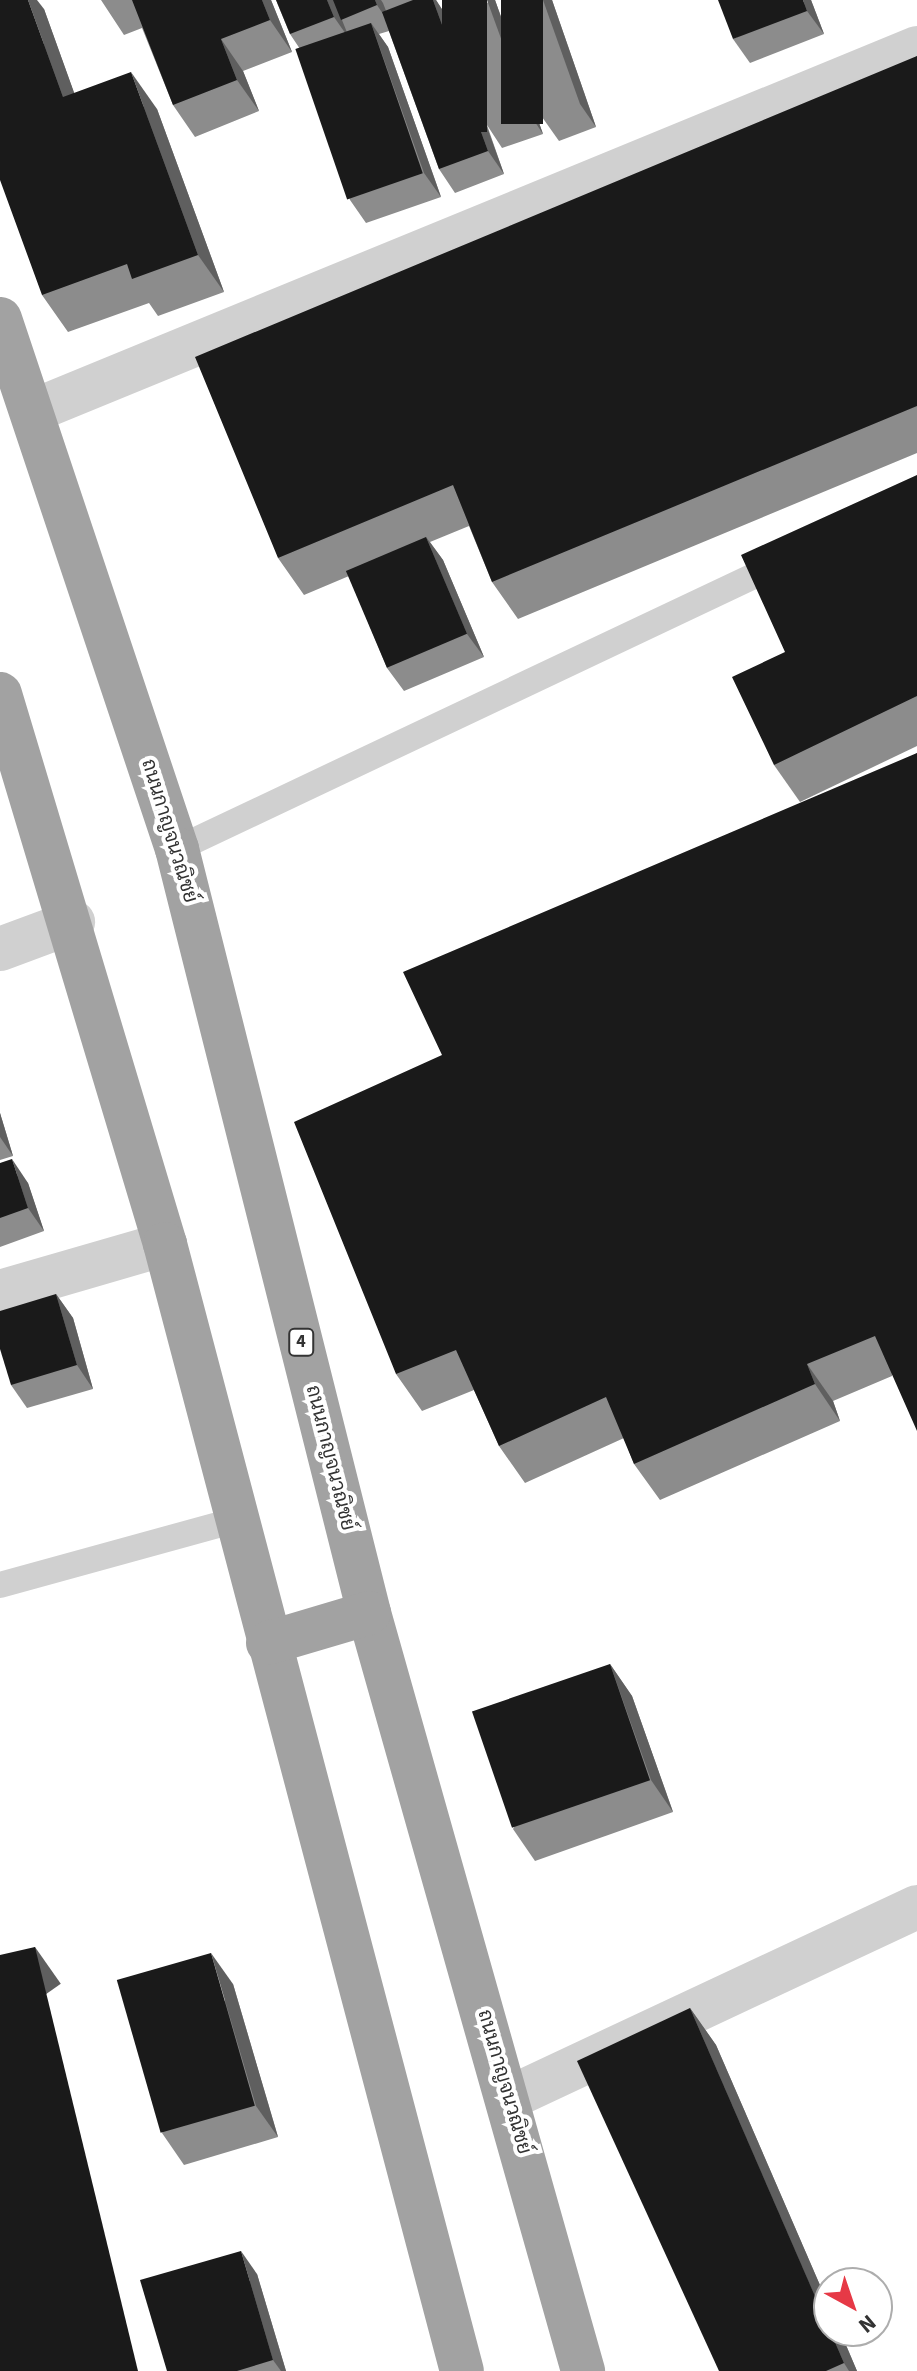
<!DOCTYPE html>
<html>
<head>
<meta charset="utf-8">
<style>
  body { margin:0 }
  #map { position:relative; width:917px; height:2371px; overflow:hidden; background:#fff; font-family:"Source Sans 3",Sarabun,sans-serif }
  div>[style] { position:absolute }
  .service>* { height:26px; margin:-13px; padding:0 13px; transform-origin:13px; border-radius:13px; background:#d0d0d0 }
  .minor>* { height:44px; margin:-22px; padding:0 22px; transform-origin:22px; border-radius:22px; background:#d0d0d0 }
  .trunk>* { height:44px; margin:-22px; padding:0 22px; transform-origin:22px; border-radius:22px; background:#a2a2a2 }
  .wall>* { inset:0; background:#8c8c8c }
  .shaded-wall>* { inset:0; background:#5f5f5f; transform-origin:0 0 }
  .building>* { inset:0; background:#1a1a1a; transform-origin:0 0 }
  span { translate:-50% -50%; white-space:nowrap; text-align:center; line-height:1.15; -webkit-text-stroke:8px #fff; paint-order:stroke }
  .shield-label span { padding:2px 6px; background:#fff; border:2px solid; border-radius:6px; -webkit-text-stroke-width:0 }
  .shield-label { font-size:18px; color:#333; font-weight:700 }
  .street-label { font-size:20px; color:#333 }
  .north { position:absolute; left:813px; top:2267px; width:80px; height:80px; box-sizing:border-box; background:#fff; border:2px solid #adadad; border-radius:50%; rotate:140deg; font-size:22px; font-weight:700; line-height:32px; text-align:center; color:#333 }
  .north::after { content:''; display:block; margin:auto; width:28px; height:36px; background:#e63946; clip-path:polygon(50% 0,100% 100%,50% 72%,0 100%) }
</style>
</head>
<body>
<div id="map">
  <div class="service">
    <i style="left:177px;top:849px;width:668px;rotate:-25.34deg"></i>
    <i style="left:0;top:1585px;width:242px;rotate:-15.4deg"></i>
  </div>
  <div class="minor">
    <i style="left:33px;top:411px;width:956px;rotate:-22.32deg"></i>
    <i style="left:0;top:949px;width:78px;rotate:-20.3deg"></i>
    <i style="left:0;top:1292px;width:172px;rotate:-16.2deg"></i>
    <i style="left:509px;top:2098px;width:450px;rotate:-25.1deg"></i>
  </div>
  <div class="trunk">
    <i style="left:0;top:319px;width:559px;rotate:71.53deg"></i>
    <i style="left:177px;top:849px;width:788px;rotate:75.89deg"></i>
    <i style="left:369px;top:1613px;width:788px;rotate:74.23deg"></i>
    <i style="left:0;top:694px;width:574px;rotate:73.3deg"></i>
    <i style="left:165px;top:1244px;width:1165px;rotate:75.24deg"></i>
    <i style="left:268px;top:1643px;width:105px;rotate:-16.5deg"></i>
  </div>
  <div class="wall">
    <i style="clip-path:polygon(101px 0,271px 0,292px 52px,243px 71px,259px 111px,195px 137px,173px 105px,142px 28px,124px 35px)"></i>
    <i style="clip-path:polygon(276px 0,436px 0,447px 17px,495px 0,543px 134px,502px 148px,487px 125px,504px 174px,455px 193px,439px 169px,389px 31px,379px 34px,388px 47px,441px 197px,366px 223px,350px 200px,300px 49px,290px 34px)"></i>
    <i style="clip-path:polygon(501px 0,552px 0,596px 127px,559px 141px,542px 117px)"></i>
    <i style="clip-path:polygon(811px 0,824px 34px,750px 63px,733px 39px)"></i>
    <i style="clip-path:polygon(44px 9px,74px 93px,157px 109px,224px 292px,158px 316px,149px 303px,68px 332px,42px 295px)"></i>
    <i style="clip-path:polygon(917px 56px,917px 453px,518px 619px,492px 582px,469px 526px,430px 542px,443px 560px,484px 657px,404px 691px,387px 668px,349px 576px,304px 595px,278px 558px)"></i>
    <i style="clip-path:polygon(917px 475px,917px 746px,800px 802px,774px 765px,785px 652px)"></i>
    <i style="clip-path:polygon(917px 753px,892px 1376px,833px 1401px,840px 1421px,660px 1500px,634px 1464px,624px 1438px,525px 1483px,499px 1446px,474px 1390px,422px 1411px,396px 1374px,442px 1055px)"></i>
    <i style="clip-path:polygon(0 1113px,13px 1156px,0 1160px)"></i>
    <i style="clip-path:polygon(0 1163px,28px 1183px,44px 1231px,0 1247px)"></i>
    <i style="clip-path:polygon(56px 1294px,73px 1318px,93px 1389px,27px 1408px,11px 1385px)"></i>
    <i style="clip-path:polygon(610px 1664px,632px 1696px,673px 1812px,535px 1861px,513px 1829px)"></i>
    <i style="clip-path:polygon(233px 1984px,278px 2137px,184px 2165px,162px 2133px)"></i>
    <i style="clip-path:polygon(690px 2008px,716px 2045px,829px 2306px,829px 2331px,840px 2331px,857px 2371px,719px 2371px)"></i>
    <i style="clip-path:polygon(257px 2274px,286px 2371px,167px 2371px)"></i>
  </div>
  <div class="shaded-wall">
    <i style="clip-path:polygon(28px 0,37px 0,44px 9px,89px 134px,63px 97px)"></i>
    <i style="clip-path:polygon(262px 0,271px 0,292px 52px,270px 20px)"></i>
    <i style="clip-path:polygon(327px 0,334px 0,350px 40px,334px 17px)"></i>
    <i style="clip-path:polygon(375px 0,381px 0,383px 3px,393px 29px,377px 5px)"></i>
    <i style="clip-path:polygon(433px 0,436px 0,447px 17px,504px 174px,488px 151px)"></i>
    <i style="clip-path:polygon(487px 0,495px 0,543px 134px,527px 110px)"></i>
    <i style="clip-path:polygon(543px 0,552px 0,596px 127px,580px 104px)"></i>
    <i style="clip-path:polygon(803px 0,811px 0,824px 34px,807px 11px)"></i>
    <i style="clip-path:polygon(371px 23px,388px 47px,441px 197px,424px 173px)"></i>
    <i style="clip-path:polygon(221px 39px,243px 71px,259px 111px,237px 80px)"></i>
    <i style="clip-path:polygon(131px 72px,157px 109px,224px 292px,198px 255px)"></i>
    <i style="clip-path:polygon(426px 537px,443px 560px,484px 657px,467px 634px)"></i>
    <i style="clip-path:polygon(0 1113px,13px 1156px,0 1137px)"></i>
    <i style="clip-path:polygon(12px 1159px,28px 1183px,44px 1231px,28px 1208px)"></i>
    <i style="clip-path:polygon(56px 1294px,73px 1318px,93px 1389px,77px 1365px)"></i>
    <i style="clip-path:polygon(807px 1364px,833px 1401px,840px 1421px,815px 1384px)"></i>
    <i style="clip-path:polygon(610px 1664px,632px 1696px,673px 1812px,651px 1780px)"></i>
    <i style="left:35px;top:1947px;width:45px;height:436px;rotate:55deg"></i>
    <i style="clip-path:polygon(211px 1953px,233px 1984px,278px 2137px,256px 2106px)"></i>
    <i style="clip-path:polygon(690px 2008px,716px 2045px,829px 2306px,829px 2329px)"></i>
    <i style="clip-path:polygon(241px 2251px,257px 2274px,286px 2371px,281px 2371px,273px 2360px)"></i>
    <i style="clip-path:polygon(830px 2331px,840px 2331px,857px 2371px,849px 2371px,844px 2363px)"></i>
  </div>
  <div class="building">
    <i style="clip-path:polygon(0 0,28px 0,63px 97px,131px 72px,198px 255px,132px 279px,127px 264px,42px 295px,0 180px)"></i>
    <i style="clip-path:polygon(132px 0,262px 0,270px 20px,221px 39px,237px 80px,173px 105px)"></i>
    <i style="clip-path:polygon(276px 0,327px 0,334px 17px,290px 34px)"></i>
    <i style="clip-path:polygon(333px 0,375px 0,377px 5px,341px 20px)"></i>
    <i style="clip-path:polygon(413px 0,433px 0,488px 151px,439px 169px,382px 12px)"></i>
    <i style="left:442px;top:0;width:45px;height:132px"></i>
    <i style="left:501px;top:0;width:42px;height:124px"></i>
    <i style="clip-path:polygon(718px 0,803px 0,807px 11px,733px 39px)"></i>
    <i style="left:371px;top:23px;width:159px;height:80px;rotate:71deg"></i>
    <i style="clip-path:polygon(917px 56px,917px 406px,492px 582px,453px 485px,278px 558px,195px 357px)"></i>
    <i style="clip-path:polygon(917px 475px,917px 696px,774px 765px,732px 677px,785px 652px,741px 555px)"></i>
    <i style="left:426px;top:537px;width:105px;height:87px;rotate:67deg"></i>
    <i style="clip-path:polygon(917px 753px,917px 1431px,875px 1336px,807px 1364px,815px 1384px,634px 1464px,606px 1397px,499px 1446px,456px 1350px,396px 1374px,294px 1122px,442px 1055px,403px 972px)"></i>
    <i style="clip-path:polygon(12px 1159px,28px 1208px,0 1218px,0 1163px)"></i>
    <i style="clip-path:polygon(56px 1294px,77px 1365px,11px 1385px,0 1349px,0 1311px)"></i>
    <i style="left:610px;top:1664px;width:123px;height:146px;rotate:71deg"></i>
    <i style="clip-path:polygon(35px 1947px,138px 2371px,0 2371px,0 1955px)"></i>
    <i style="left:211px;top:1953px;width:159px;height:98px;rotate:74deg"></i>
    <i style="clip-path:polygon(690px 2008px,844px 2363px,826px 2371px,719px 2371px,577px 2061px)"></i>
    <i style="clip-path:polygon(241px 2251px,273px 2360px,237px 2371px,167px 2371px,140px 2280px)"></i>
  </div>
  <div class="shield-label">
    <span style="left:301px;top:1342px">4</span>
  </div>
  <div class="street-label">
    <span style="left:169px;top:831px;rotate:73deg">ถนนกาญจนวณิชย์</span>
    <span style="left:330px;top:1458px;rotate:76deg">ถนนกาญจนวณิชย์</span>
    <span style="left:504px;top:2082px;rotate:74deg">ถนนกาญจนวณิชย์</span>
  </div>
  <div class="north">N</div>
</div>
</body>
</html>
